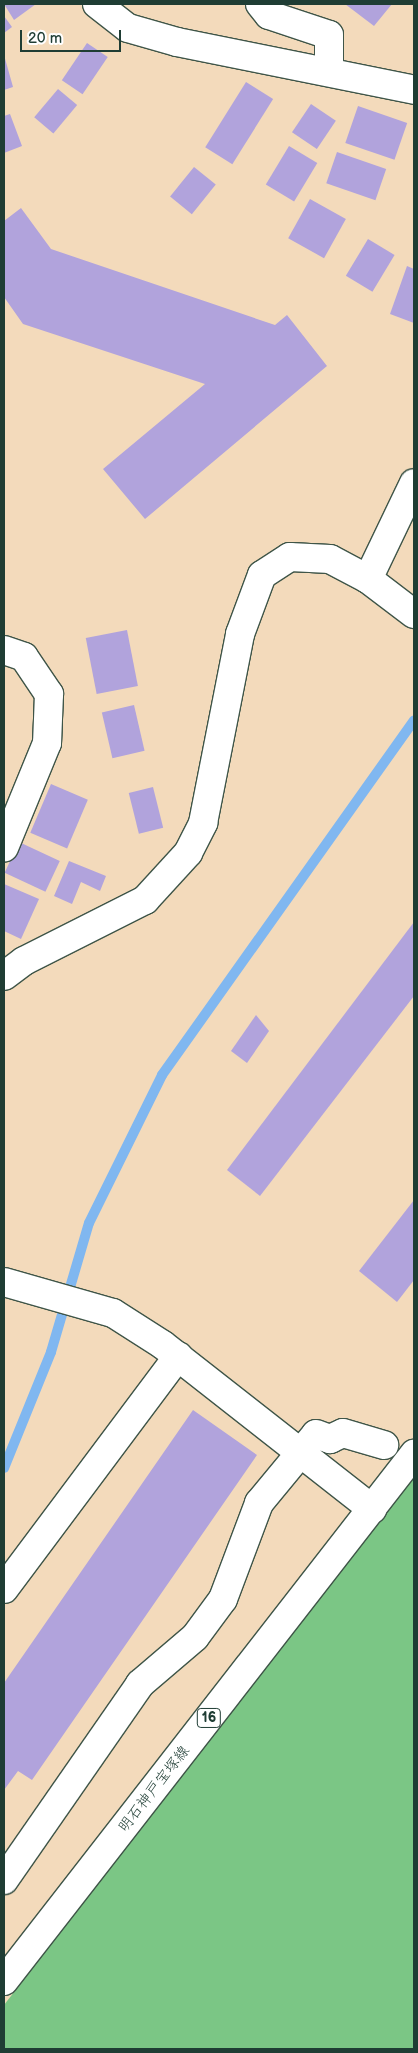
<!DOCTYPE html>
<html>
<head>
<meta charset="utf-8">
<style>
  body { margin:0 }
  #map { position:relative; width:418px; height:2053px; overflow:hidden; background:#f3dabb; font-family:"Balsamiq Sans","Klee One",sans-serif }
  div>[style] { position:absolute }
  .green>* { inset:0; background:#7bc685 }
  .stream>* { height:10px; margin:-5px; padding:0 5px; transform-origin:5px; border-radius:5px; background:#80b7f0 }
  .building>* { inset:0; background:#b1a3dc; transform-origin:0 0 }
  .roads { filter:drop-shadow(1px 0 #3f5548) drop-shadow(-1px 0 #3f5548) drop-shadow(0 1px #3f5548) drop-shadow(0 -1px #3f5548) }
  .minor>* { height:28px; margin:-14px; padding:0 14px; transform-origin:14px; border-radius:14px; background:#fff }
  .major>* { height:28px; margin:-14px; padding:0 14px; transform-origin:14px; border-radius:14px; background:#fff }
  span { translate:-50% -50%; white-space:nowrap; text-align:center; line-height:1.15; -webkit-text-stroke:4.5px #fff; paint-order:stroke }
  .shield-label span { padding:1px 4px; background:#fff; border:1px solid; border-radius:4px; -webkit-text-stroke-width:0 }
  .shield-label { font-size:14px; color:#1f3d34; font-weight:700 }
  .street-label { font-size:15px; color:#1f3d34 }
  .frame { position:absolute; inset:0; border:5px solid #1f3d34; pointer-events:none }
  .scale { position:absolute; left:20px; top:30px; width:101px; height:22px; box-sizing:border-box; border:2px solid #1f3d34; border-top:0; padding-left:6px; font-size:15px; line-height:18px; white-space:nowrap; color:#1f3d34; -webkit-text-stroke:4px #fff; paint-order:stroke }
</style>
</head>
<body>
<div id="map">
  <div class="green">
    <i style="clip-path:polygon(414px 1475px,414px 2049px,4px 2049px,4px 2005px)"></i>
  </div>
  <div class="stream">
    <i style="left:4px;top:1468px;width:125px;rotate:-67.9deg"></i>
    <i style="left:51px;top:1352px;width:134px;rotate:-73.6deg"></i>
    <i style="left:89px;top:1223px;width:165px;rotate:-63.7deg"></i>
    <i style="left:162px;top:1075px;width:435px;rotate:-54.6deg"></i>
  </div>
  <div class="building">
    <i style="clip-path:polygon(4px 4px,36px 4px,14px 20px)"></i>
    <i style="clip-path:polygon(345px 4px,392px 4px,374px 26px)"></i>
    <i style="clip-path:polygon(4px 16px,12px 27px,4px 33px)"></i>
    <i style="left:87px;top:43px;width:25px;height:45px;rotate:34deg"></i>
    <i style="clip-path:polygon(4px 55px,13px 87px,4px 90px)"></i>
    <i style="left:246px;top:82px;width:32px;height:77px;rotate:32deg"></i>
    <i style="left:58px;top:89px;width:25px;height:37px;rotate:40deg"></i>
    <i style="left:311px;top:104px;width:30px;height:34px;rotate:34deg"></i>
    <i style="left:358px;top:106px;width:52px;height:39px;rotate:19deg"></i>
    <i style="clip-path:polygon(10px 114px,22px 146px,4px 153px,4px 116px)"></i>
    <i style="left:289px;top:146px;width:33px;height:45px;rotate:31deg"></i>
    <i style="left:337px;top:152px;width:52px;height:33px;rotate:19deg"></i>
    <i style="left:194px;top:167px;width:28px;height:38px;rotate:39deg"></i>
    <i style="left:310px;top:199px;width:41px;height:45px;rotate:29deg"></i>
    <i style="clip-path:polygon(21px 208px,51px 249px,275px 325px,287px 315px,327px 366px,145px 519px,103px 469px,205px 384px,23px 324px,4px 297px,4px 221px)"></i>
    <i style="left:368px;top:239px;width:31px;height:43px;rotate:31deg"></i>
    <i style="clip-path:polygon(407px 266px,414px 269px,414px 323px,390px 314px)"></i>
    <i style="left:127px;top:630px;width:57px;height:42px;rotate:79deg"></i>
    <i style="left:134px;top:705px;width:47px;height:33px;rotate:77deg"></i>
    <i style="left:51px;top:784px;width:40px;height:53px;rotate:23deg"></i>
    <i style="left:153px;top:787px;width:42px;height:25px;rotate:76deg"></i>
    <i style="left:19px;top:842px;width:45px;height:34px;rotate:25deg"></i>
    <i style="clip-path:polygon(69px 861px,106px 876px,100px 891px,81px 882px,72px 904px,54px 896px)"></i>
    <i style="clip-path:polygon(4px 884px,39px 899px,21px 939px,4px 931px)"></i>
    <i style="clip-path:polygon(414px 922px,414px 996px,260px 1196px,227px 1170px)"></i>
    <i style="clip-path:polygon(256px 1015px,269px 1031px,247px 1063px,231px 1051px)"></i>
    <i style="clip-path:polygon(414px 1200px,414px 1280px,397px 1302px,359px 1271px)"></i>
    <i style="clip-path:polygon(193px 1410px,257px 1455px,32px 1780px,18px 1771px,4px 1790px,4px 1683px)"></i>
  </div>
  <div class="roads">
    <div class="minor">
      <i style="left:97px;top:4px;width:39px;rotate:38deg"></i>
      <i style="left:128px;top:28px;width:51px;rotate:15.9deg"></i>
      <i style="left:177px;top:42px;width:242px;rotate:11.4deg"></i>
      <i style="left:260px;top:4px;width:14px;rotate:51deg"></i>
      <i style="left:269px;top:15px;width:63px;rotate:18.4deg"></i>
      <i style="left:329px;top:35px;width:37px;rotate:90deg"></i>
      <i style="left:368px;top:579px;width:106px;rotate:-64.4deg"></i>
      <i style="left:4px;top:650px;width:21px;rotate:19deg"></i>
      <i style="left:24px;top:657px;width:45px;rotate:56deg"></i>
      <i style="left:49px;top:694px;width:49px;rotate:92.3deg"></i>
      <i style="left:47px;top:743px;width:113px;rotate:112.3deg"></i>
      <i style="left:4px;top:976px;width:25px;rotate:-37deg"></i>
      <i style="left:24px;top:961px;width:136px;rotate:-26.8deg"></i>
      <i style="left:145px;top:900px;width:64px;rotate:-47.5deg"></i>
      <i style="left:188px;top:853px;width:34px;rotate:-63deg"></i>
      <i style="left:203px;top:823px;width:193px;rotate:-78.9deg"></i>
      <i style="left:240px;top:634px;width:63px;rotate:-69.6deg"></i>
      <i style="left:262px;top:575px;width:33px;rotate:-33deg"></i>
      <i style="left:290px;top:557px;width:40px;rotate:2.9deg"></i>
      <i style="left:330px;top:559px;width:43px;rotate:27.8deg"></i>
      <i style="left:368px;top:579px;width:58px;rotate:37.3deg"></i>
      <i style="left:4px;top:1282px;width:113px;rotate:15.9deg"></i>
      <i style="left:113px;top:1313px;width:59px;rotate:32.6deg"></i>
      <i style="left:163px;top:1345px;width:266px;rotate:38.1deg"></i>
      <i style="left:4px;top:1589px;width:291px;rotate:-53.2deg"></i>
      <i style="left:4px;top:1880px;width:239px;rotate:-55.2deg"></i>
      <i style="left:140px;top:1684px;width:72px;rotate:-40.5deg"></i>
      <i style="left:195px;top:1637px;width:47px;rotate:-53.6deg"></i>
      <i style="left:223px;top:1599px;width:103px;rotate:-69.4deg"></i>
      <i style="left:259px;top:1503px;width:89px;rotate:-50.4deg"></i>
      <i style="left:316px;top:1434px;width:15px;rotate:20deg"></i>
      <i style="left:330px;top:1439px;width:14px;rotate:-25deg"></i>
      <i style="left:343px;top:1433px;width:43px;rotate:16.3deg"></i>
    </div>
    <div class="major">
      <i style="left:4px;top:1981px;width:668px;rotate:-52.12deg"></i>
    </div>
  </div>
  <div class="shield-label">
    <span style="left:209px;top:1718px">16</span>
  </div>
  <div class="street-label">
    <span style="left:154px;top:1789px;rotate:-52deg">明石神戸宝塚線</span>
  </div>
  <div class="frame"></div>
  <div class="scale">20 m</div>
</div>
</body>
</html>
